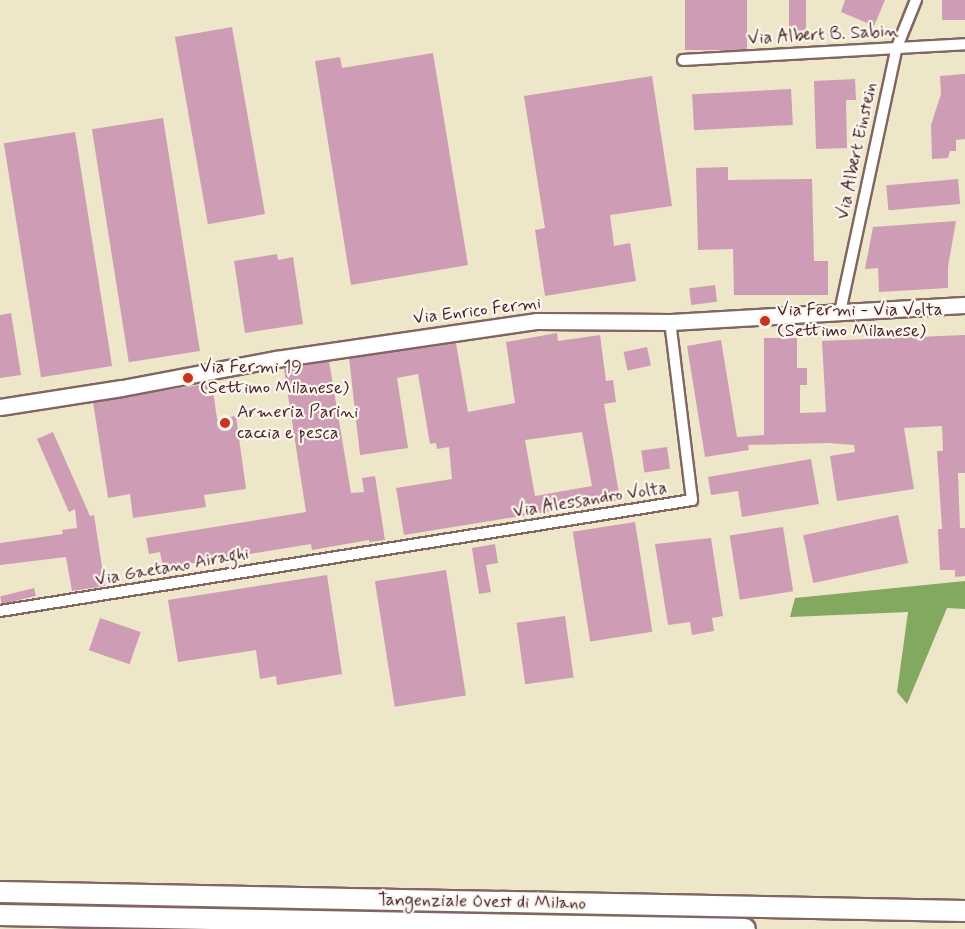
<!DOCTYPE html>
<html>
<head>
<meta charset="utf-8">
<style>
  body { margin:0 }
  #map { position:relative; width:965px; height:929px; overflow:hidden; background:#ede6c8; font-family:Mynerve,sans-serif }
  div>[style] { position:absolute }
  .forest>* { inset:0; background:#82a95f }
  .building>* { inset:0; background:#ce9db5; transform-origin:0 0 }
  .roads { filter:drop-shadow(2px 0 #836562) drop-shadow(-2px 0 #836562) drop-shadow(0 2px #836562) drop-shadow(0 -2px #836562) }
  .street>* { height:10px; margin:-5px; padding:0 5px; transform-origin:5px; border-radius:5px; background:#fff }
  .secondary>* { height:15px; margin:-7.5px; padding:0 7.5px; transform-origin:7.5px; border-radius:7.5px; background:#fff }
  .highway>* { height:20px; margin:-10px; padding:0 10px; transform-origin:10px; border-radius:10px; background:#fff }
  .dots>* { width:16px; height:16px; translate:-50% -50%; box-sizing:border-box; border:3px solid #fbf7ec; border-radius:50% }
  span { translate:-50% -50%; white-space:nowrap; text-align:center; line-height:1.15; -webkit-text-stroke:4.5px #fbf7ec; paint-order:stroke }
  .street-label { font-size:18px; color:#4a1f2b }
  .poi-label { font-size:18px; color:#4a1f2b }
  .left { translate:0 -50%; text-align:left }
</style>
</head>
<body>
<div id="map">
  <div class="forest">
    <i style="clip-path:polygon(965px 581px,965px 609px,947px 608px,907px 704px,897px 692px,908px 612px,790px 617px,795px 598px)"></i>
  </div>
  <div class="building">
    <i style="left:685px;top:0;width:62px;height:50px"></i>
    <i style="left:789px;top:0;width:17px;height:31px"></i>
    <i style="clip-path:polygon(845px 0,885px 0,874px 26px,841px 12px)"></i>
    <i style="left:942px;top:0;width:23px;height:20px"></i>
    <i style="left:232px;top:27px;width:190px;height:58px;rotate:80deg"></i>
    <i style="clip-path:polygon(433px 53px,468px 265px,351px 285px,315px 61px,340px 57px,342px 68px)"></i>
    <i style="clip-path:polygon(965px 74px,965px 139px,956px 140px,956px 151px,950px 151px,948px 158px,932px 159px,931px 125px,941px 94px,940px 76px)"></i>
    <i style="clip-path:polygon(652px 76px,672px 206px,610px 215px,614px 246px,630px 243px,636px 281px,545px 296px,535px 230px,545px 228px,524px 96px)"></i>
    <i style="clip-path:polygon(855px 79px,856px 100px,846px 100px,847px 148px,816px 149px,814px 81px)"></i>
    <i style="left:791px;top:89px;width:36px;height:99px;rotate:87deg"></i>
    <i style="left:163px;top:118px;width:236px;height:72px;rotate:81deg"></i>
    <i style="left:75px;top:132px;width:237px;height:72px;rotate:81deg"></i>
    <i style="clip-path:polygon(728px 167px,728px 180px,812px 179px,814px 261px,828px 261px,828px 295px,734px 295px,733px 249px,698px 250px,696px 168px)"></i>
    <i style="left:958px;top:179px;width:25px;height:72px;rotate:85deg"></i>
    <i style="clip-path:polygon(956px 221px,948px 267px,948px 288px,879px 292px,878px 268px,865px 269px,873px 227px)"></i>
    <i style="clip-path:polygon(277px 254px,278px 260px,293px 257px,303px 324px,245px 333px,234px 261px)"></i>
    <i style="left:715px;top:285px;width:17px;height:26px;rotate:83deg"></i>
    <i style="clip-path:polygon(11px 313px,21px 375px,0 378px,0 315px)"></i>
    <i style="clip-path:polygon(evenodd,557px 333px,558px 341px,600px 335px,606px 381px,613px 380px,616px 402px,604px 404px,620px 500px,404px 535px,396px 488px,452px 479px,449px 447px,437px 449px,436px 443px,430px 444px,418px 374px,397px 378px,408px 448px,360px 455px,349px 358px,456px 343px,468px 412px,515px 403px,506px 342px,557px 333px,582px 432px,592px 486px,535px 496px,525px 440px,582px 432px)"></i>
    <i style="clip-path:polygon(965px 335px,965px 473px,958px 473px,960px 528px,965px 528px,965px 576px,955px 577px,955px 570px,940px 570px,938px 529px,942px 529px,937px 451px,943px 451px,942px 426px,904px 428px,914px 489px,837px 501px,830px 456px,855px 452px,854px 445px,828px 443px,748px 445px,749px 450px,705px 457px,687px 346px,721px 340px,737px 437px,764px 435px,764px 338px,797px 338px,797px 368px,807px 368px,807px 385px,800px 385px,800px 413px,826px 412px,822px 341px)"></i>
    <i style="left:647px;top:347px;width:19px;height:24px;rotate:78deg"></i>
    <i style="clip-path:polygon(329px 361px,351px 493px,364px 492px,362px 478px,375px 476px,385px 540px,369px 542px,369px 540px,312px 550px,311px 544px,163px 568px,160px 552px,149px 554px,146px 538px,306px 512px,284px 369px)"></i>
    <i style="clip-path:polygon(212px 383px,217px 419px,236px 416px,246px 489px,204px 495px,206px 507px,133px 518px,130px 494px,108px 498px,93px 402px)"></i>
    <i style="clip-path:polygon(53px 432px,90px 516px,94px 515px,105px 586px,72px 591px,66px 557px,0 565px,0 543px,63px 534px,62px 530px,77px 528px,75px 509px,69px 512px,37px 439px)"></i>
    <i style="left:667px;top:447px;width:22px;height:26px;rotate:82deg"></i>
    <i style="clip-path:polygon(811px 459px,819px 504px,742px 517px,738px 491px,711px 495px,708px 477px)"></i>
    <i style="left:898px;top:515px;width:49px;height:97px;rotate:78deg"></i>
    <i style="left:635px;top:522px;width:111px;height:63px;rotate:81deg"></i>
    <i style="left:783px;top:527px;width:65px;height:54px;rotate:81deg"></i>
    <i style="clip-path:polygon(711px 538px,723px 616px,712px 618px,714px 631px,692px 635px,690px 622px,668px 625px,655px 544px)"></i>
    <i style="clip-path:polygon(495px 544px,498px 563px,486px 565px,491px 592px,479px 594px,472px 548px)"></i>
    <i style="left:446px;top:570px;width:127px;height:72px;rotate:81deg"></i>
    <i style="clip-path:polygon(327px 575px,342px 674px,277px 685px,276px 676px,260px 679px,256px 650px,178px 662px,168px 600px)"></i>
    <i style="left:34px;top:588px;width:8px;height:35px;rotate:76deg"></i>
    <i style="left:565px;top:616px;width:62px;height:49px;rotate:82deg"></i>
    <i style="left:100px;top:618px;width:43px;height:34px;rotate:19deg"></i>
  </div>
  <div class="roads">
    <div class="street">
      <i style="left:683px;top:60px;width:282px;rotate:-3.2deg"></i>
      <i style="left:840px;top:312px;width:271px;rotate:-77.9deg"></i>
      <i style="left:897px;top:47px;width:51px;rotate:-68deg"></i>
      <i style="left:0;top:611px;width:701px;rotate:-9.11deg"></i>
      <i style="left:692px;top:500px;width:179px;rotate:-97deg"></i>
    </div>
    <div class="secondary">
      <i style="left:0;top:407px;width:123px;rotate:-8.9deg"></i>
      <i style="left:122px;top:388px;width:157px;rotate:-10.7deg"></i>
      <i style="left:276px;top:359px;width:264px;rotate:-8.3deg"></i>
      <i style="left:537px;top:321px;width:133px;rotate:0.4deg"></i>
      <i style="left:670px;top:322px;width:295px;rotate:-3.3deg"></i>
    </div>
    <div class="highway">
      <i style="left:0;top:892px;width:965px;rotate:1.13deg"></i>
      <i style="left:0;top:915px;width:745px;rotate:1.08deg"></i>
    </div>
  </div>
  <div class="dots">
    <i style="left:765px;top:321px;background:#c8321e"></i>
    <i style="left:188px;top:378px;background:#c8321e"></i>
    <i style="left:225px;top:423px;background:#c8321e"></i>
  </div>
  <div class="street-label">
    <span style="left:823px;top:35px;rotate:-3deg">Via Albert B. Sabin</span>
    <span style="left:857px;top:151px;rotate:-78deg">Via Albert Einstein</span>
    <span style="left:477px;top:311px;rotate:-7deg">Via Enrico Fermi</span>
    <span style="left:590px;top:500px;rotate:-9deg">Via Alessandro Volta</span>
    <span style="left:172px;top:567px;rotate:-10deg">Via Gaetano Airaghi</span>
    <span style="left:482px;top:902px;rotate:1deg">Tangenziale Ovest di Milano</span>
  </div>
  <div class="poi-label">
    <span class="left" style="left:777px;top:321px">Via Fermi - Via Volta<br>(Settimo Milanese)</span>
    <span class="left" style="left:200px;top:378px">Via Fermi 19<br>(Settimo Milanese)</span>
    <span class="left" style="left:237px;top:423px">Armeria Parini<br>caccia e pesca</span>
  </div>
</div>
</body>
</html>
